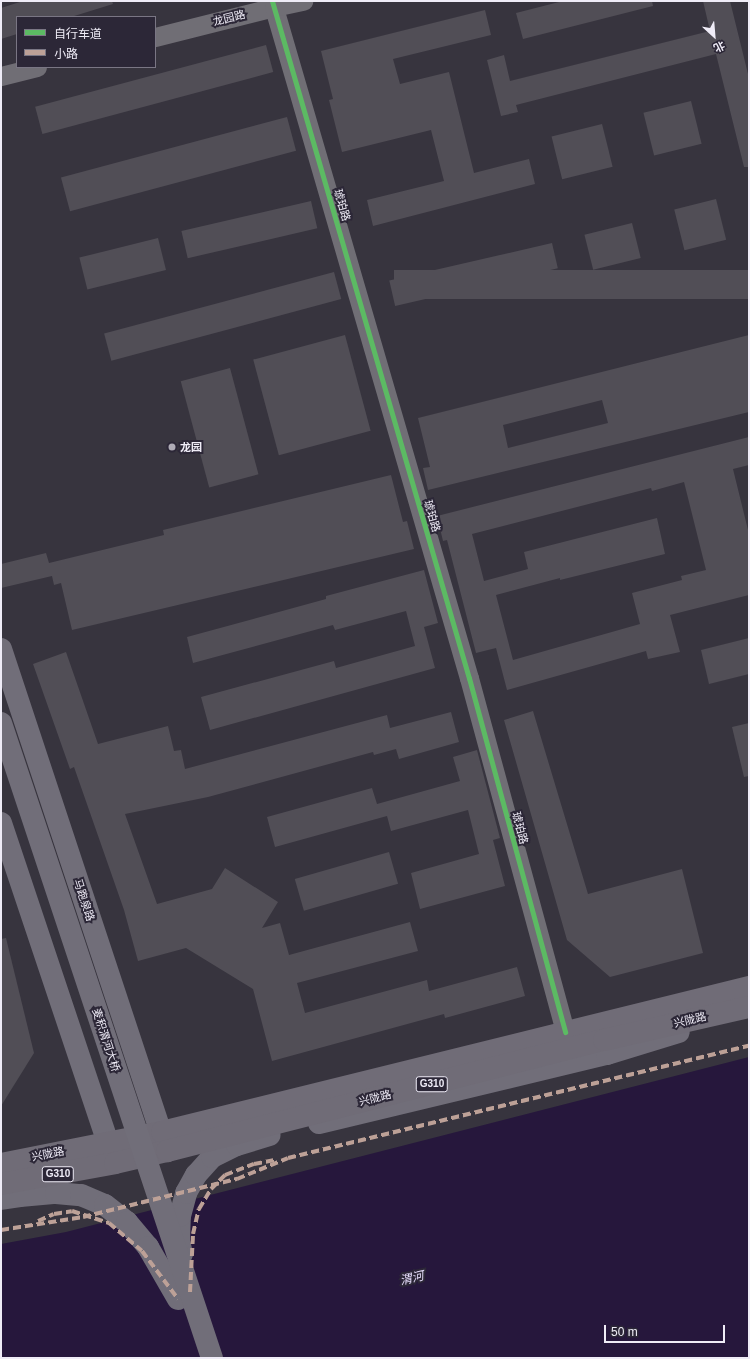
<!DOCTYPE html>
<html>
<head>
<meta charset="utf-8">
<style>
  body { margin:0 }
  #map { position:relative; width:750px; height:1359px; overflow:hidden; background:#37343e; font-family:Helvetica,"Noto Sans SC",sans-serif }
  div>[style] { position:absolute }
  .water>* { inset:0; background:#26173c }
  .building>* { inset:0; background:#514e56; transform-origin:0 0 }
  .minor>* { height:19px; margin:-9.5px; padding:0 9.5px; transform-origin:9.5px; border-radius:9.5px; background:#706e75 }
  .primary>* { height:22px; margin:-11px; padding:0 11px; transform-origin:11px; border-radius:11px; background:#716e79 }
  .trunk>* { height:22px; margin:-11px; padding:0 11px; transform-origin:11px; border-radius:11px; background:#706c77 }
  .primary-bridge>* { height:22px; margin:-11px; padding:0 11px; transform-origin:11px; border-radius:11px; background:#716e79 }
  .quiet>* { height:4px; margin-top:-2px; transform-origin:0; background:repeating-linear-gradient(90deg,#bda197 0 8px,transparent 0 12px) }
  .cycleway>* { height:5px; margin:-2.5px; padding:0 2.5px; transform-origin:2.5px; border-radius:2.5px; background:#5cba63 }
  .dots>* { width:11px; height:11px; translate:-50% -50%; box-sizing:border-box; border:2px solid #2c2737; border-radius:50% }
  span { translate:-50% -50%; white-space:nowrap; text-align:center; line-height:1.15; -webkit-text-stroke:4px #2c2737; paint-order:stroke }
  .shield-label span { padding:1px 3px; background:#2c2737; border:1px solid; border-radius:3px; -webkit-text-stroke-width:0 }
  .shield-label { font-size:10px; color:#efecf7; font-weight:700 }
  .street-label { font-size:11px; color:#efecf7 }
  .poi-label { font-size:11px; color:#efecf7; font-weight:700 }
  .left { translate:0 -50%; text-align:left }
  .water-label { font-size:12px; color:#e6ddfb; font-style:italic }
  .frame { position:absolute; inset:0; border:2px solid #efecf7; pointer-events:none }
  .legend { position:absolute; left:16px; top:16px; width:140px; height:52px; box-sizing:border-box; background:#2c2737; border:1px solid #7a7684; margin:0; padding:5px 7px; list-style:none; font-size:12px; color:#efecf7 }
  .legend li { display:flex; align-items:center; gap:8px; height:20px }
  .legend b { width:20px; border:1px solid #7a7684 }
  .north { position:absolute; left:694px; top:16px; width:40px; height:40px; -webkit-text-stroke:3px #2c2737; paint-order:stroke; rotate:154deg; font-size:11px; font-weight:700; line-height:16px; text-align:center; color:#efecf7 }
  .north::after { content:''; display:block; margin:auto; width:14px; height:18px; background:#efecf7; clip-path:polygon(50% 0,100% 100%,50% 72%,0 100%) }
  .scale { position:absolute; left:604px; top:1325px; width:121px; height:18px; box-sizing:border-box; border:2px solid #efecf7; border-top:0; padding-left:5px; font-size:12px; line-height:14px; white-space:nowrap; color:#efecf7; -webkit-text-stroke:3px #2c2737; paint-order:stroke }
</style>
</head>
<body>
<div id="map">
  <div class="water">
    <i style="clip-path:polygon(749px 1057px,749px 1358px,1px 1358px,1px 1244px,66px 1232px)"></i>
  </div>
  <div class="building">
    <i style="clip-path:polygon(23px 1px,112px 1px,113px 4px,71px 17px,17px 17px,17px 34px,1px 39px,1px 8px)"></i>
    <i style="clip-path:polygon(563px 1px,652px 1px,653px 6px,523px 39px,516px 13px)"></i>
    <i style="clip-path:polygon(703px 1px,730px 1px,749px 78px,749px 167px,744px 167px,716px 54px,516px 105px,518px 112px,501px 116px,487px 60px,504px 55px,510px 81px,710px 31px)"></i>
    <i style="clip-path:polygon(485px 10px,491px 35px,393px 59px,400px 84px,449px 72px,474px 173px,529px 159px,535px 184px,373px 226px,367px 200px,444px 181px,431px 130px,342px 152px,329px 100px,333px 99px,321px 51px)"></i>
    <i style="left:266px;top:45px;width:28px;height:239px;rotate:75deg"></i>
    <i style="left:691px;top:101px;width:44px;height:49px;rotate:76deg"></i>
    <i style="left:287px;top:117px;width:35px;height:234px;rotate:75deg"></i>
    <i style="left:602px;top:124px;width:44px;height:52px;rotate:76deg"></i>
    <i style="left:716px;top:199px;width:42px;height:43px;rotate:76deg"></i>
    <i style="left:311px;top:201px;width:28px;height:133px;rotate:77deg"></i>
    <i style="left:632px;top:223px;width:36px;height:49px;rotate:76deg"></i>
    <i style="left:158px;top:238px;width:33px;height:81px;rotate:76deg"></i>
    <i style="left:552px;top:243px;width:26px;height:167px;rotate:77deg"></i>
    <i style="left:749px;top:270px;width:29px;height:355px;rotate:90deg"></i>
    <i style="left:334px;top:272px;width:28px;height:238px;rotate:75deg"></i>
    <i style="left:345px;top:335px;width:99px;height:95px;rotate:75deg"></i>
    <i style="clip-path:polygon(evenodd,749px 335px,749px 412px,428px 490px,423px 468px,430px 467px,418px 418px,749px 335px,602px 400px,608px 423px,508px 448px,503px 425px,602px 400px)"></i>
    <i style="left:230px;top:368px;width:110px;height:51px;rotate:75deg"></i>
    <i style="clip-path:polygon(evenodd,749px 437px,749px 465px,733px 469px,749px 534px,749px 595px,670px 615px,680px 652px,648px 659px,646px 651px,507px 690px,496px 648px,476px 653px,447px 540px,443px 541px,437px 516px,749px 437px,684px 482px,706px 570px,681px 576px,682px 580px,632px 593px,640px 624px,513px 660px,496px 595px,560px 578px,560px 580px,665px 554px,657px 518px,524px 552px,528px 569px,484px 581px,472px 534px,651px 488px,652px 491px,684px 482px)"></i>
    <i style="clip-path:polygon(391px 475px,403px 522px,407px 521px,414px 549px,72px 630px,61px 583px,54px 585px,52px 576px,1px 588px,1px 564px,46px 553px,49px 563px,164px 535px,163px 530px)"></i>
    <i style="clip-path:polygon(424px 570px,438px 623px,424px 627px,435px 668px,210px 730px,201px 697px,334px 661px,336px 668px,415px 646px,406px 611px,335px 630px,333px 625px,193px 663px,187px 637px,326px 599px,326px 596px)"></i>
    <i style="clip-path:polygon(749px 638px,749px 674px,709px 684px,701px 650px)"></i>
    <i style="clip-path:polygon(66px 652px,98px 744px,168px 726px,174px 751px,181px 750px,185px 769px,387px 715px,390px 728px,451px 712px,459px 742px,399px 759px,396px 749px,374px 755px,373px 752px,208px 797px,125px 814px,157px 904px,212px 889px,225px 868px,278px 902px,262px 928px,280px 923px,289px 955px,410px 922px,418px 951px,297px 983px,305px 1013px,427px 980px,429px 991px,517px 967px,525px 996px,445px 1018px,444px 1014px,272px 1061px,253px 989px,186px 948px,138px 961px,124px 910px,74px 767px,70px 769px,33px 664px)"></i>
    <i style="clip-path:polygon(533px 711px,588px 894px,682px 869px,703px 953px,610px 977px,567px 940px,504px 720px)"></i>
    <i style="clip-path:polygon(749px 723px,749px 776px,744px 777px,732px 727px)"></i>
    <i style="clip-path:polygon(477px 750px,500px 838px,493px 840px,505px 886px,420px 909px,411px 873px,479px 854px,468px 810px,391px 831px,387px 816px,275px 847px,267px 817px,372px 788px,377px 804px,460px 781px,453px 757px)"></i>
    <i style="left:389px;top:852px;width:33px;height:98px;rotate:74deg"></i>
    <i style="clip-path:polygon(6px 938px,34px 1053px,1px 1106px,1px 939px)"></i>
  </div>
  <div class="minor">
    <i style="left:272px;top:1px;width:705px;rotate:73.78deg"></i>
    <i style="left:469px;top:678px;width:367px;rotate:74.8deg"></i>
    <i style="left:155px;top:37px;width:123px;rotate:-14.1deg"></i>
    <i style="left:274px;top:7px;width:30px;rotate:-12deg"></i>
    <i style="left:1px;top:76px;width:37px;rotate:-14deg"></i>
  </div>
  <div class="primary">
    <i style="left:1px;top:649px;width:529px;rotate:71.7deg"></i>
    <i style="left:1px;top:823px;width:355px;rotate:71.5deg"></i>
    <i style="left:319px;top:1123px;width:296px;rotate:-13.5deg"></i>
    <i style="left:607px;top:1054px;width:75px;rotate:-17deg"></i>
    <i style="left:1px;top:1199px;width:19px;rotate:-9deg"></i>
    <i style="left:20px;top:1196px;width:36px;rotate:-5deg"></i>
    <i style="left:56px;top:1193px;width:25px;rotate:5deg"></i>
    <i style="left:81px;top:1195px;width:26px;rotate:23deg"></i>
    <i style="left:105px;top:1205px;width:28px;rotate:38deg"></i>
    <i style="left:127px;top:1222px;width:33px;rotate:50deg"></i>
    <i style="left:148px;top:1247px;width:60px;rotate:60deg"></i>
    <i style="left:182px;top:1254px;width:13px;rotate:-103deg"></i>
    <i style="left:179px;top:1241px;width:25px;rotate:-88deg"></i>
    <i style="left:180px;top:1216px;width:24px;rotate:-75deg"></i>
    <i style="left:186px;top:1193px;width:21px;rotate:-61deg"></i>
    <i style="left:196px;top:1175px;width:24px;rotate:-48deg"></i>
    <i style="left:212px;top:1157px;width:28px;rotate:-26deg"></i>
    <i style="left:237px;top:1145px;width:34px;rotate:-17deg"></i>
  </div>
  <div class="trunk">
    <i style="left:1px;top:1164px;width:164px;rotate:-11.2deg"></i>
    <i style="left:162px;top:1132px;width:605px;rotate:-13.88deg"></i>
    <i style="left:1px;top:1184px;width:116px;rotate:-10.4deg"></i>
    <i style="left:115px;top:1163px;width:53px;rotate:-13deg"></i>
    <i style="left:167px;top:1151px;width:451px;rotate:-14.3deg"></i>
    <i style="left:604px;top:1040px;width:149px;rotate:-12.8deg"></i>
  </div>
  <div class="primary-bridge">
    <i style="left:1px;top:723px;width:669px;rotate:71.62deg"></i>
  </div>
  <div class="quiet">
    <i style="left:38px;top:1221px;width:17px;rotate:-24deg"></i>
    <i style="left:54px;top:1214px;width:18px;rotate:-9deg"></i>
    <i style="left:72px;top:1211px;width:39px;rotate:18deg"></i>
    <i style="left:109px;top:1223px;width:43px;rotate:40.3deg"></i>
    <i style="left:142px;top:1251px;width:60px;rotate:53.1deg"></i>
    <i style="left:1px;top:1230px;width:83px;rotate:-9deg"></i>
    <i style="left:83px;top:1217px;width:159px;rotate:-13.9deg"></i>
    <i style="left:237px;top:1179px;width:55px;rotate:-22.4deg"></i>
    <i style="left:288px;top:1158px;width:474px;rotate:-13.7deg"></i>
    <i style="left:190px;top:1292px;width:58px;rotate:-87deg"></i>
    <i style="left:193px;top:1234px;width:26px;rotate:-77deg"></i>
    <i style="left:199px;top:1209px;width:23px;rotate:-59deg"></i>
    <i style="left:211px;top:1189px;width:20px;rotate:-45deg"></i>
    <i style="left:225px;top:1175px;width:31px;rotate:-21deg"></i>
    <i style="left:254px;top:1164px;width:21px;rotate:-11deg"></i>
  </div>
  <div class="cycleway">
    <i style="left:272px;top:1px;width:705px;rotate:73.78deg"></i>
    <i style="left:469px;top:678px;width:367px;rotate:74.8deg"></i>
  </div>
  <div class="dots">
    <i style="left:172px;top:447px;background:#afacb6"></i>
  </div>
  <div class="shield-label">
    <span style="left:432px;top:1084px">G310</span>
    <span style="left:58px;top:1174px">G310</span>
  </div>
  <div class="street-label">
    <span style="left:229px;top:18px;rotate:-14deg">龙园路</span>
    <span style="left:342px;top:205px;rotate:74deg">琥珀路</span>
    <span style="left:432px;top:516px;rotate:74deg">琥珀路</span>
    <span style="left:520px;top:828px;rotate:75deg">琥珀路</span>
    <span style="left:84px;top:900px;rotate:72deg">马跑泉路</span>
    <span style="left:690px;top:1020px;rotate:-13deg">兴陇路</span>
    <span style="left:106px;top:1040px;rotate:72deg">麦积渭河大桥</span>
    <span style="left:375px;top:1098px;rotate:-14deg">兴陇路</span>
    <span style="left:48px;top:1154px;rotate:-11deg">兴陇路</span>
  </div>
  <div class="poi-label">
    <span class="left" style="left:180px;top:447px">龙园</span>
  </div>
  <div class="water-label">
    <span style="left:412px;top:1279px;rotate:-13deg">渭河</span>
  </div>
  <div class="frame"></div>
  <ul class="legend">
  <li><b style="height:5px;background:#5cba63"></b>自行车道</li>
  <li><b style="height:5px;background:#bda197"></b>小路</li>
  </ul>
  <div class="north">北</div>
  <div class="scale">50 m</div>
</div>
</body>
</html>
